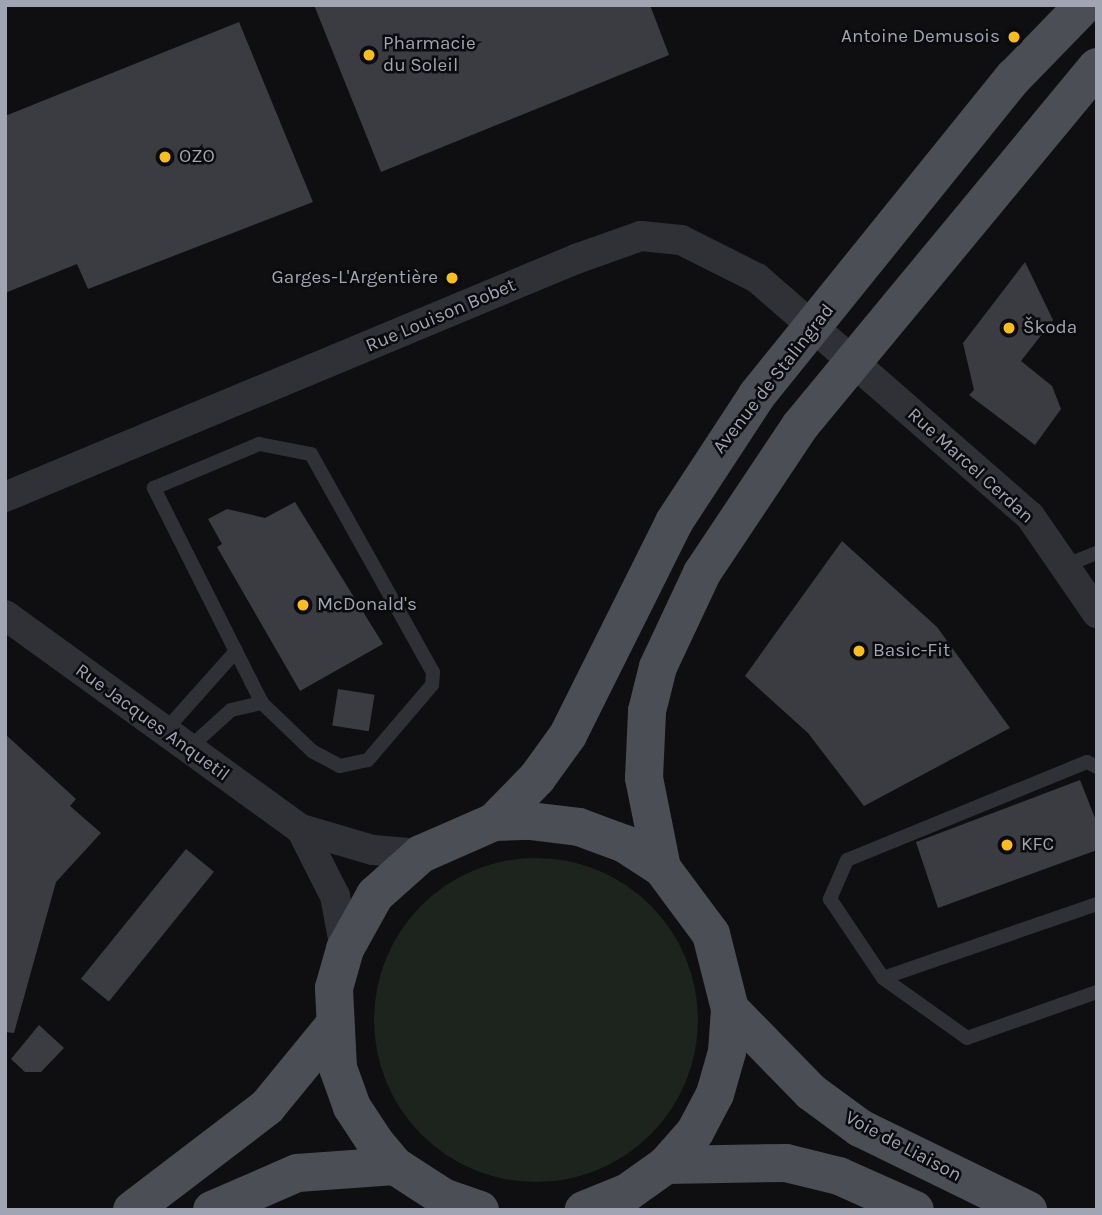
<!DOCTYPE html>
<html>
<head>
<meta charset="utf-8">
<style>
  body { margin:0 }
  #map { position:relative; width:1102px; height:1215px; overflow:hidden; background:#0f0f11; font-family:Karla,sans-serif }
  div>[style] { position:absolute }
  .green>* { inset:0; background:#1c241d }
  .round { border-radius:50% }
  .building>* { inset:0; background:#3b3c41; transform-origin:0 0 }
  .service>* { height:14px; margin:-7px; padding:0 7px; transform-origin:7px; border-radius:7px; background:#303136 }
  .minor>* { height:30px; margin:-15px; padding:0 15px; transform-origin:15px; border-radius:15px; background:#303136 }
  .primary>* { height:38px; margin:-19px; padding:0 19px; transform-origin:19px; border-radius:19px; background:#4c4e55 }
  .dots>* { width:19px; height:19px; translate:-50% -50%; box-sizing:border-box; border:4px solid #0b0a0c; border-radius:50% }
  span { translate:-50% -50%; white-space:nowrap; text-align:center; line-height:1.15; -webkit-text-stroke:5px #0b0a0c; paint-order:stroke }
  .poi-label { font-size:19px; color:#a0a4b3 }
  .right { translate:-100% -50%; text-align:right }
  .left { translate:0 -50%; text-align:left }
  .street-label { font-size:19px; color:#a0a4b3 }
  .frame { position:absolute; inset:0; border:7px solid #a0a4b3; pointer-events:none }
</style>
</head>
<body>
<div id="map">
  <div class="green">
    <i class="round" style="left:374px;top:858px;width:324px;height:324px"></i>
  </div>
  <div class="building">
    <i style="clip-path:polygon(314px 5px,650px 5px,669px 55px,381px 172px)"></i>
    <i style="clip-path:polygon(239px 22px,313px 202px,88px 289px,77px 264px,5px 293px,5px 116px)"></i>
    <i style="clip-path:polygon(1025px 262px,1053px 320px,1021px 361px,1052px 386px,1061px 409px,1035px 445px,969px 395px,974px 390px,963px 343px)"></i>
    <i style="clip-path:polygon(295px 502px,383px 644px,300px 691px,217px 547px,222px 544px,208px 519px,227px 509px,265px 518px)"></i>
    <i style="clip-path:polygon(842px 541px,937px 627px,1010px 728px,864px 806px,808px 733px,745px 676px)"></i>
    <i style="left:338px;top:689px;width:37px;height:37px;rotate:9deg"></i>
    <i style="clip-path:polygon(5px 734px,76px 799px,70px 806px,101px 833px,56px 882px,14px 1033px,5px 1032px)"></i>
    <i style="clip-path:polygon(1080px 780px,1097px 823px,1097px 850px,938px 908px,916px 842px)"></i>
    <i style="left:186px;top:849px;width:36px;height:167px;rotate:39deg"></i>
    <i style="clip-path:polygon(39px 1025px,64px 1048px,41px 1072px,25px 1072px,11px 1059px)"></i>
  </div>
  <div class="service">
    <i style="left:259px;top:444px;width:53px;rotate:10.9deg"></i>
    <i style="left:311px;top:454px;width:250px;rotate:60.8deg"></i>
    <i style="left:433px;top:672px;width:13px;rotate:94deg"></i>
    <i style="left:432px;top:685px;width:99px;rotate:130.5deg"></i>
    <i style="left:368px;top:760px;width:29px;rotate:168deg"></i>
    <i style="left:340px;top:766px;width:32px;rotate:-152deg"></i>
    <i style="left:312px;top:751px;width:69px;rotate:-136.2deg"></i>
    <i style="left:262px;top:703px;width:241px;rotate:-116.7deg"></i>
    <i style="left:154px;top:488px;width:114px;rotate:-22.7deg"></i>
    <i style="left:1064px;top:566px;width:35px;rotate:-22deg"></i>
    <i style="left:163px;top:733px;width:110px;rotate:-48.3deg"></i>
    <i style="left:188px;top:749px;width:58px;rotate:-42.2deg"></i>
    <i style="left:231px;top:710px;width:32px;rotate:-13deg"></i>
    <i style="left:1097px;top:767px;width:11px;rotate:-153deg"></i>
    <i style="left:1087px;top:762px;width:259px;rotate:157.8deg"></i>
    <i style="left:847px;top:860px;width:43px;rotate:113.6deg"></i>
    <i style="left:830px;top:899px;width:95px;rotate:56.1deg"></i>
    <i style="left:883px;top:978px;width:103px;rotate:35.5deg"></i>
    <i style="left:967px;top:1038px;width:138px;rotate:-19.5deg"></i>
    <i style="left:883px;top:978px;width:226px;rotate:-19.1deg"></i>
  </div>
  <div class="minor">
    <i style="left:5px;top:497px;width:619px;rotate:-22.63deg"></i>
    <i style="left:576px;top:259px;width:69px;rotate:-19.5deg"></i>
    <i style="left:641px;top:236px;width:40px;rotate:5.7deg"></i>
    <i style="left:681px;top:240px;width:85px;rotate:26.6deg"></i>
    <i style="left:757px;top:278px;width:362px;rotate:41.1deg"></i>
    <i style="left:1030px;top:516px;width:118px;rotate:55.4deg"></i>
    <i style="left:5px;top:615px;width:365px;rotate:35.9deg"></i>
    <i style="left:301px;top:829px;width:75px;rotate:16.3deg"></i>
    <i style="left:373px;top:850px;width:48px;rotate:4.8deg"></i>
    <i style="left:301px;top:829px;width:75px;rotate:63.1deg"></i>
    <i style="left:335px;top:896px;width:54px;rotate:79.3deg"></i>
  </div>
  <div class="primary">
    <i style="left:494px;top:822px;width:62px;rotate:-45.7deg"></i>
    <i style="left:537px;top:778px;width:53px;rotate:-54.2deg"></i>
    <i style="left:568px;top:735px;width:238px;rotate:-63.5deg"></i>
    <i style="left:674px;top:522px;width:152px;rotate:-56.8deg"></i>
    <i style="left:757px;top:395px;width:409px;rotate:-51.1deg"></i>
    <i style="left:1014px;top:77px;width:100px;rotate:-45.8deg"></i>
    <i style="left:662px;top:868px;width:92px;rotate:-101.3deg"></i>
    <i style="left:644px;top:778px;width:67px;rotate:-87.4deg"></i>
    <i style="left:647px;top:711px;width:45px;rotate:-76deg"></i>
    <i style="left:658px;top:667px;width:104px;rotate:-64.9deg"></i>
    <i style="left:702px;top:573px;width:177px;rotate:-56.3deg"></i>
    <i style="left:800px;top:426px;width:466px;rotate:-50.4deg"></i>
    <i style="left:730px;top:1009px;width:116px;rotate:45.7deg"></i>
    <i style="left:811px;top:1092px;width:61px;rotate:36.3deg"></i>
    <i style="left:860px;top:1128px;width:187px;rotate:26deg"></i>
    <i style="left:666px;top:1165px;width:120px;rotate:-1deg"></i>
    <i style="left:786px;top:1163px;width:55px;rotate:13.8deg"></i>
    <i style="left:839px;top:1176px;width:83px;rotate:24.1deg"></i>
    <i style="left:132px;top:1210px;width:170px;rotate:-37.3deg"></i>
    <i style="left:267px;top:1107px;width:102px;rotate:-50.6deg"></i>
    <i style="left:212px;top:1210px;width:93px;rotate:-23.5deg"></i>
    <i style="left:297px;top:1173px;width:98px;rotate:-4.1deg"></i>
    <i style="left:480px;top:1210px;width:39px;rotate:-161deg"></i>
    <i style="left:443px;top:1197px;width:57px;rotate:-147.1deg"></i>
    <i style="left:395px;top:1166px;width:31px;rotate:-130deg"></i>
    <i style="left:375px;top:1142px;width:42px;rotate:-123.3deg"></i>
    <i style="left:352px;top:1107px;width:41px;rotate:-109.7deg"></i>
    <i style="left:338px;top:1068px;width:80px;rotate:-92.9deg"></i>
    <i style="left:334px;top:988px;width:41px;rotate:-74.2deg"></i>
    <i style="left:345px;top:949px;width:62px;rotate:-60.9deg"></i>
    <i style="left:375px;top:895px;width:62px;rotate:-41.7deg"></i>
    <i style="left:421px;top:854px;width:80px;rotate:-23.7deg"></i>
    <i style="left:494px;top:822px;width:36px;rotate:-2deg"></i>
    <i style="left:530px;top:821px;width:49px;rotate:7deg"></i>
    <i style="left:579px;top:827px;width:49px;rotate:20.3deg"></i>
    <i style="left:625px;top:844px;width:44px;rotate:33deg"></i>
    <i style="left:662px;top:868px;width:82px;rotate:53.4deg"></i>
    <i style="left:711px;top:934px;width:77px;rotate:75.8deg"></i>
    <i style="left:730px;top:1009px;width:43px;rotate:94deg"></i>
    <i style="left:727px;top:1052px;width:44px;rotate:105.9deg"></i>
    <i style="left:715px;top:1094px;width:43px;rotate:117.8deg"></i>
    <i style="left:695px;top:1132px;width:44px;rotate:131.3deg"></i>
    <i style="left:666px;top:1165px;width:47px;rotate:144.6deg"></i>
    <i style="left:628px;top:1192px;width:48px;rotate:157.8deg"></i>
  </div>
  <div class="dots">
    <i style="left:1014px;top:37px;background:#f9bd1f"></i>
    <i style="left:369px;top:55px;background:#f9bd1f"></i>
    <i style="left:165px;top:157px;background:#f9bd1f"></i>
    <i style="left:452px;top:278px;background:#f9bd1f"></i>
    <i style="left:1009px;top:328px;background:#f9bd1f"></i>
    <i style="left:303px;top:605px;background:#f9bd1f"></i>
    <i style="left:859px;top:651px;background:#f9bd1f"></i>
    <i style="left:1007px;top:845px;background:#f9bd1f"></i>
  </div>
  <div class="poi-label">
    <span class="right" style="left:1000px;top:37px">Antoine Demusois</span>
    <span class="left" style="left:383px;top:55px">Pharmacie<br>du Soleil</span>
    <span class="left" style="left:179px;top:157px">OZO</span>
    <span class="right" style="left:438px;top:278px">Garges-L'Argentière</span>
    <span class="left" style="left:1023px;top:328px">Škoda</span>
    <span class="left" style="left:317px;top:605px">McDonald's</span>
    <span class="left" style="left:873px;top:651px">Basic-Fit</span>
    <span class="left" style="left:1021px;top:845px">KFC</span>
  </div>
  <div class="street-label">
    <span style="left:441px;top:316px;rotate:-23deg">Rue Louison Bobet</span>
    <span style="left:774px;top:379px;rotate:-52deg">Avenue de Stalingrad</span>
    <span style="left:970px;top:466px;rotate:42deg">Rue Marcel Cerdan</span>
    <span style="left:152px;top:723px;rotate:36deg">Rue Jacques Anquetil</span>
    <span style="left:903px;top:1147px;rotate:28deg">Voie de Liaison</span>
  </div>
  <div class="frame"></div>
</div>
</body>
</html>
